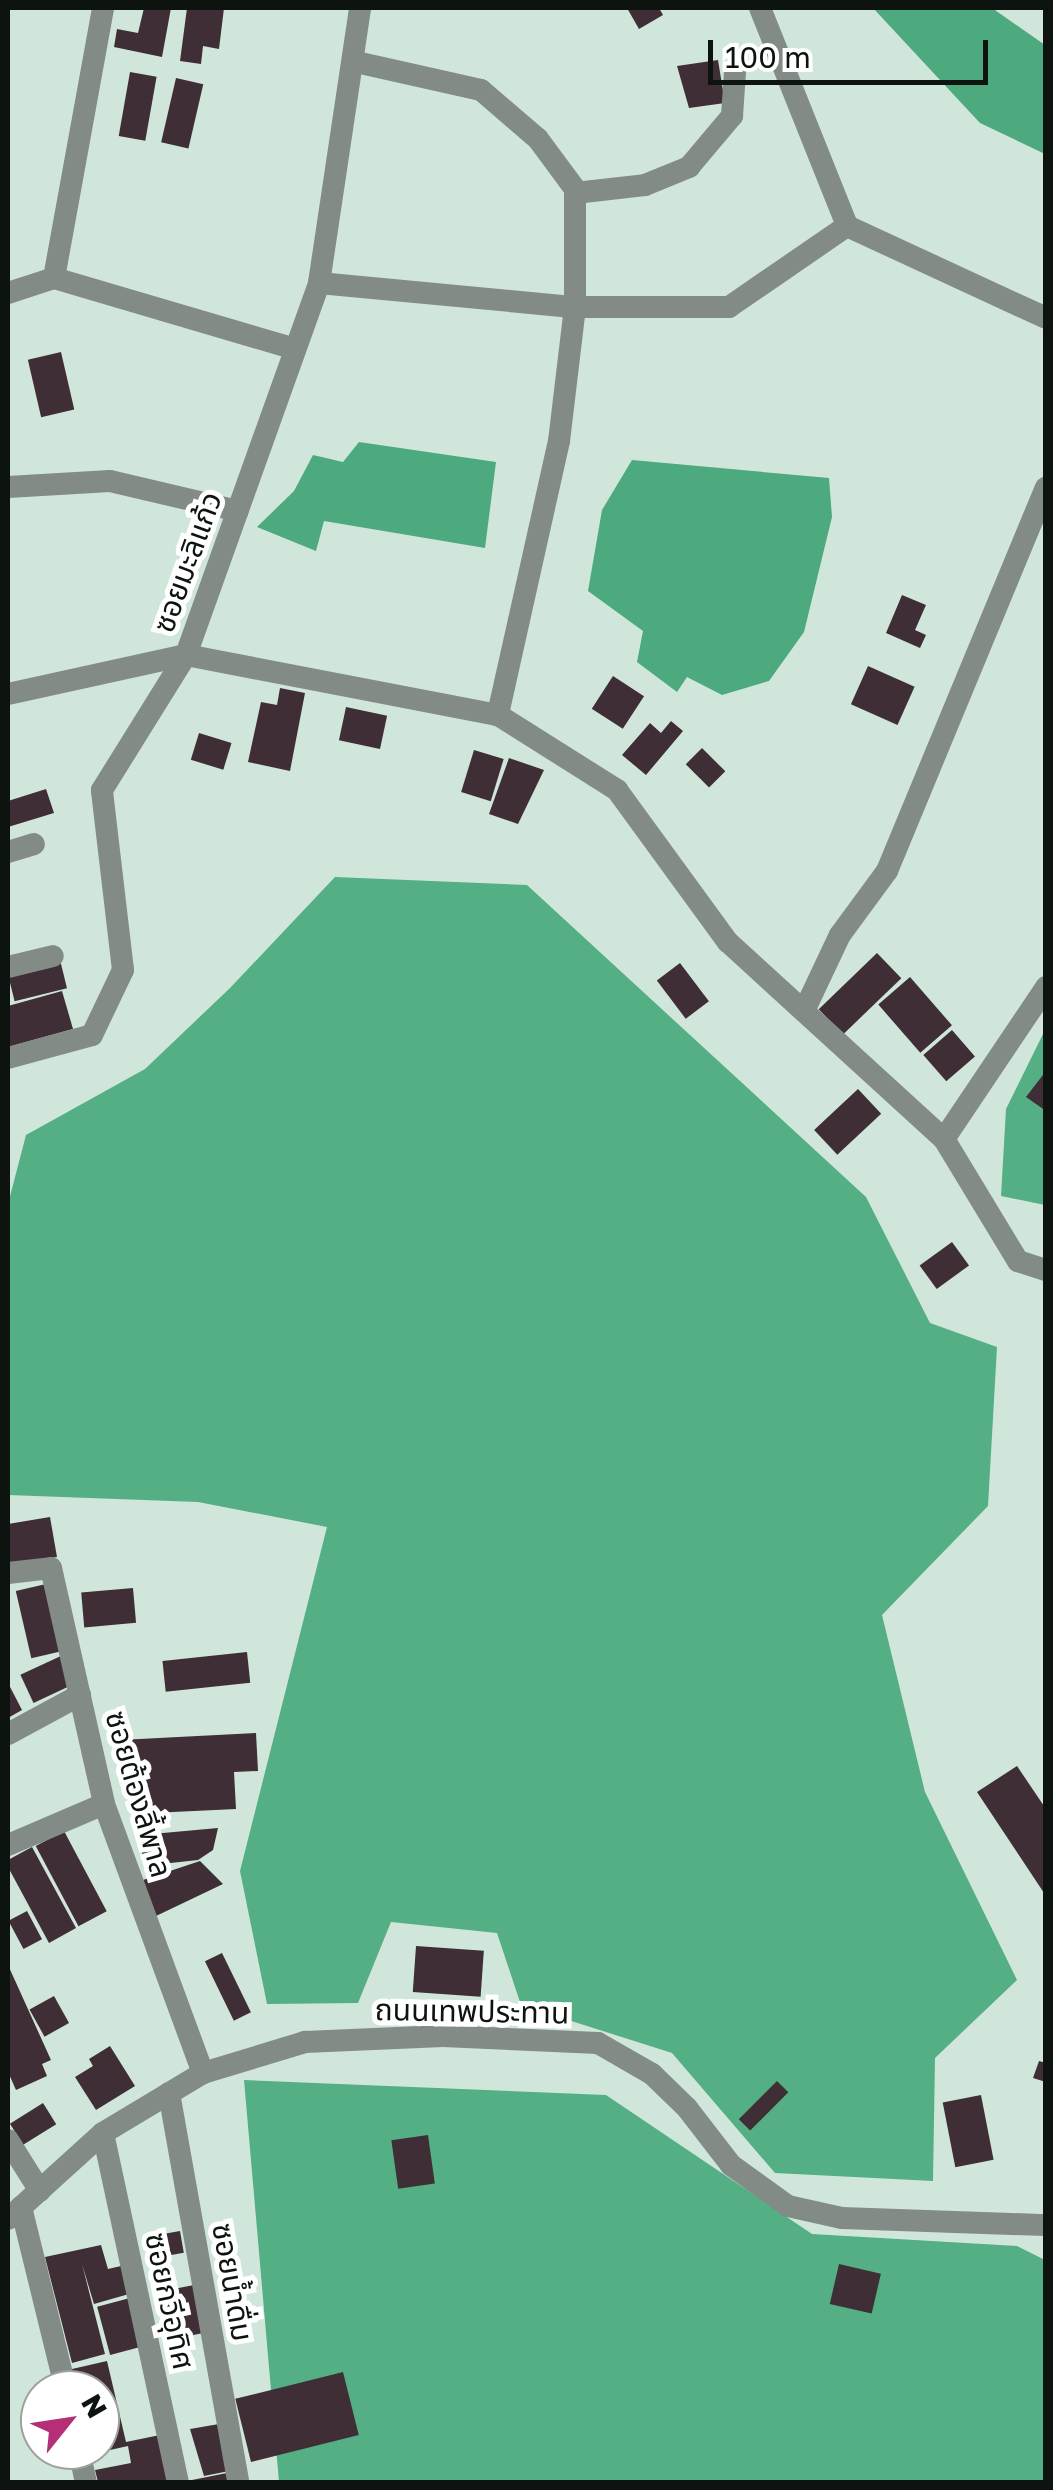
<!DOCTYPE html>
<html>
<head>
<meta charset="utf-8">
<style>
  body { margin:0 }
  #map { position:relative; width:1053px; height:2490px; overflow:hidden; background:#d1e6da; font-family:"Golos Text","Noto Sans Thai",sans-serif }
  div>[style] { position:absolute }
  .forest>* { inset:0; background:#54af85 }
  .water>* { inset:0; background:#4da97e }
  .building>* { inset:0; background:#3f2e35; transform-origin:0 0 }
  .minor>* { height:22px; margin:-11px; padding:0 11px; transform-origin:11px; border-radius:11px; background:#838b86 }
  span { translate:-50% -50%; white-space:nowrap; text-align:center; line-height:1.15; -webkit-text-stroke:10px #fff; paint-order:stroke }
  .street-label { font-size:30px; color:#0d1410 }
  .frame { position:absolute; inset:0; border:10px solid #0d1410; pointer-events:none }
  .north { position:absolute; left:20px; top:2370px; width:100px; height:100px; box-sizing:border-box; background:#fff; border:2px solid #9ea19f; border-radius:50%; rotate:60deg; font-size:28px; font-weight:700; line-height:40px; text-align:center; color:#0d1410 }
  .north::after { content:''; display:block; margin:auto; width:35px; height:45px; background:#b42f75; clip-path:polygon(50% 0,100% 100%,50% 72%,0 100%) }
  .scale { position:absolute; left:708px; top:40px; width:280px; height:45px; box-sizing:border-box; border:5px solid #0d1410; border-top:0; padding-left:12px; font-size:30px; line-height:35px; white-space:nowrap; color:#0d1410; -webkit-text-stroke:8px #fff; paint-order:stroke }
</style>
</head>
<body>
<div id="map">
  <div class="forest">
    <i style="clip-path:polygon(335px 877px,527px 885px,866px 1197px,930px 1323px,997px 1347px,988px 1506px,882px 1615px,925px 1792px,1017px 1980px,935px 2058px,933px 2181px,775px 2173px,672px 2053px,521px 2005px,497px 1933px,391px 1922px,358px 2003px,267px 2004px,240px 1871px,327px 1527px,198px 1502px,8px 1495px,8px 1204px,26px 1135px,145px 1069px,230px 988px)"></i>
    <i style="clip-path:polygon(1045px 1030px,1045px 1205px,1001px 1196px,1006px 1109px)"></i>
    <i style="clip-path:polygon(244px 2080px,606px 2095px,812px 2234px,1017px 2246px,1045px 2260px,1045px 2482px,279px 2482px)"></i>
  </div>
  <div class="water">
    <i style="clip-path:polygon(873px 8px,992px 8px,1045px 45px,1045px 154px,980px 123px)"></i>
    <i style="clip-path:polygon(359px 442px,496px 462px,485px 548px,324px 521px,316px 551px,257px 527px,294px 491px,313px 455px,343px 462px)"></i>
    <i style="clip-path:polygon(632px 460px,829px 478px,832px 517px,804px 632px,769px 681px,722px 695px,687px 677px,677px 692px,637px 662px,643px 631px,588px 591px,602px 510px)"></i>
  </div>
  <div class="building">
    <i style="clip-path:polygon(144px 8px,171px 8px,162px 57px,114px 47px,117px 29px,138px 33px)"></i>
    <i style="clip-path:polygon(187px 8px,224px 8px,219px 49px,203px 46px,201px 64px,180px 61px)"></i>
    <i style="clip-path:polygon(627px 8px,659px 8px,663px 15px,639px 29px)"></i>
    <i style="clip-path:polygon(718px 60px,725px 103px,689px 108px,677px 66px)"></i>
    <i style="left:130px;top:72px;width:27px;height:65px;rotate:10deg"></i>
    <i style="left:176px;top:78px;width:28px;height:66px;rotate:13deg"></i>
    <i style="left:61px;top:352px;width:59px;height:34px;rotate:77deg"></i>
    <i style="clip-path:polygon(902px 595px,926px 605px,915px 630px,926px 635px,920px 648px,886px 633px)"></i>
    <i style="left:868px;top:666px;width:51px;height:42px;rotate:24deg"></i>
    <i style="left:613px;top:676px;width:37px;height:39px;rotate:33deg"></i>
    <i style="clip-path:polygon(280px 688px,305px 693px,290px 771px,248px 762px,261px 702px,277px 705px)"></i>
    <i style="left:346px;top:707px;width:42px;height:34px;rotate:12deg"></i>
    <i style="clip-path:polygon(671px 721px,683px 731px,646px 775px,622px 755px,650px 723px,661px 733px)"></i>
    <i style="left:199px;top:733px;width:34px;height:28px;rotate:17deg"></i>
    <i style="left:702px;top:748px;width:33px;height:23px;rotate:45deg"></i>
    <i style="left:474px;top:750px;width:31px;height:44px;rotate:17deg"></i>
    <i style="clip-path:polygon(509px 758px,544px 770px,518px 824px,489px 814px)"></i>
    <i style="clip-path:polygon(46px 789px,54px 813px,8px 827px,8px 801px)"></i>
    <i style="left:877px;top:953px;width:35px;height:81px;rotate:46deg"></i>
    <i style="left:60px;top:960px;width:29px;height:54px;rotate:76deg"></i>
    <i style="left:680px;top:963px;width:48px;height:29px;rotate:53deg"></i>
    <i style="left:910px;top:977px;width:64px;height:42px;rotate:49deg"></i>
    <i style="clip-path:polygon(62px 991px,73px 1029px,8px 1047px,8px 1006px)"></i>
    <i style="left:952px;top:1030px;width:35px;height:38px;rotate:49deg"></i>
    <i style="clip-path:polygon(1046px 1071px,1046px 1111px,1026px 1097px)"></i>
    <i style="left:858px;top:1089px;width:34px;height:60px;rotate:47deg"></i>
    <i style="left:952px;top:1242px;width:29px;height:40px;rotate:54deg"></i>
    <i style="clip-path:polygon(50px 1517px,57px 1557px,8px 1565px,8px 1524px)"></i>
    <i style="left:46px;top:1584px;width:69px;height:31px;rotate:77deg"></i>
    <i style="left:133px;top:1588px;width:35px;height:52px;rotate:85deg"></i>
    <i style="left:247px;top:1652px;width:31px;height:85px;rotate:84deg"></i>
    <i style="left:63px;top:1655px;width:31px;height:47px;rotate:65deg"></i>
    <i style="clip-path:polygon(8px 1683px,22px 1710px,8px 1718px)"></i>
    <i style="clip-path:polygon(256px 1733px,258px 1771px,234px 1772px,236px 1809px,131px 1814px,129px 1770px,121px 1770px,120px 1740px)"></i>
    <i style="clip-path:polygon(1017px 1766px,1046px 1809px,1046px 1896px,977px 1792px)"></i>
    <i style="clip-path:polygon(218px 1828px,213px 1850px,198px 1860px,143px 1866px,141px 1835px)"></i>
    <i style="left:64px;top:1831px;width:91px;height:32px;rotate:62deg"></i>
    <i style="clip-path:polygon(32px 1847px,76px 1928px,49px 1943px,8px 1867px,8px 1860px)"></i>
    <i style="clip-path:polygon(200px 1861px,223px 1884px,156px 1916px,140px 1881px)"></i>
    <i style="left:27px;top:1911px;width:32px;height:21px;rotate:62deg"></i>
    <i style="left:416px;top:1946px;width:68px;height:46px;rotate:4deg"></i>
    <i style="left:222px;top:1953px;width:66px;height:19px;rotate:64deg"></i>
    <i style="clip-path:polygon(8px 1965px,51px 2060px,42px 2064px,47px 2076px,16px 2090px,8px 2072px)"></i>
    <i style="left:54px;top:1996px;width:31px;height:28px;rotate:61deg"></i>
    <i style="clip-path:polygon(110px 2046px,135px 2086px,96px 2110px,75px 2077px,93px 2066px,89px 2059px)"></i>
    <i style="clip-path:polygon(1039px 2061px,1046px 2063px,1046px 2082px,1033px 2078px)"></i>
    <i style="left:777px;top:2081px;width:16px;height:54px;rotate:45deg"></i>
    <i style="left:981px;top:2095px;width:66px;height:39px;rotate:79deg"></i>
    <i style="left:43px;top:2103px;width:25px;height:39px;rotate:58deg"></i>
    <i style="left:428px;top:2135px;width:49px;height:37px;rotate:82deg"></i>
    <i style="left:180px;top:2231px;width:22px;height:33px;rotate:80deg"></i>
    <i style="clip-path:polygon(101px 2245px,108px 2269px,121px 2266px,129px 2294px,94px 2304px,82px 2264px,105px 2354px,72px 2363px,45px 2257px)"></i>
    <i style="left:839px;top:2264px;width:43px;height:41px;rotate:13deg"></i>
    <i style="left:194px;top:2285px;width:49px;height:37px;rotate:79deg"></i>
    <i style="left:130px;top:2298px;width:50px;height:34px;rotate:75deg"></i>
    <i style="clip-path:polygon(107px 2361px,126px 2442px,160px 2435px,170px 2482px,98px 2482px,95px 2470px,131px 2463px,128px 2446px,92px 2454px,91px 2450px,100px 2450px,100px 2390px,76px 2390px,72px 2369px)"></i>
    <i style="left:343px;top:2372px;width:65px;height:111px;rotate:76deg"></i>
    <i style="clip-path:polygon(60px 2379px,63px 2390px,40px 2390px,39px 2404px,34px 2385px)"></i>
    <i style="clip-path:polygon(219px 2424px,229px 2471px,204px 2476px,190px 2429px)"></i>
    <i style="clip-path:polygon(227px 2473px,229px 2482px,187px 2482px,187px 2481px)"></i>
  </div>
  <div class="minor">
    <i style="left:760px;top:8px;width:235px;rotate:68.2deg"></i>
    <i style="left:847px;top:226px;width:219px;rotate:24.8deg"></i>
    <i style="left:356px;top:62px;width:128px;rotate:12.6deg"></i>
    <i style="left:481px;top:90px;width:75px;rotate:40.7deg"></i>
    <i style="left:538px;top:139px;width:62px;rotate:53.5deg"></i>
    <i style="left:575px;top:189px;width:118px;rotate:90deg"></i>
    <i style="left:575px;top:307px;width:135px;rotate:96.8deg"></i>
    <i style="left:559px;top:441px;width:281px;rotate:102.6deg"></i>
    <i style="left:575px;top:193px;width:70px;rotate:-6.5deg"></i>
    <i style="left:645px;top:185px;width:48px;rotate:-22.2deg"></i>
    <i style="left:689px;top:167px;width:67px;rotate:-49.9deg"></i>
    <i style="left:732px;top:116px;width:44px;rotate:-86.1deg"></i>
    <i style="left:54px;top:278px;width:274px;rotate:-79.7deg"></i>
    <i style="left:319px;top:283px;width:257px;rotate:5.4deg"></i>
    <i style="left:575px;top:307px;width:154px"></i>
    <i style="left:729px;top:307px;width:143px;rotate:-34.5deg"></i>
    <i style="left:8px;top:293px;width:48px;rotate:-18.1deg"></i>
    <i style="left:54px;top:278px;width:251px;rotate:16.4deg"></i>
    <i style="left:8px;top:487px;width:102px;rotate:-3.4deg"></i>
    <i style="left:110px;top:481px;width:131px;rotate:13.2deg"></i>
    <i style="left:8px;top:694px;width:182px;rotate:-12.4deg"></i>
    <i style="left:186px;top:655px;width:318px;rotate:10.9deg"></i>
    <i style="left:498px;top:715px;width:141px;rotate:32.2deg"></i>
    <i style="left:617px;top:790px;width:188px;rotate:53.9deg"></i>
    <i style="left:728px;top:942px;width:292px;rotate:42.4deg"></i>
    <i style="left:944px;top:1139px;width:143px;rotate:58.8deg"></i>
    <i style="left:1018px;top:1261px;width:29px;rotate:18deg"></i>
    <i style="left:8px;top:852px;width:27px;rotate:-17deg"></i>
    <i style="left:8px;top:967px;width:46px;rotate:-13.7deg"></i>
    <i style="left:804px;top:1011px;width:84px;rotate:-64.7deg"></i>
    <i style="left:840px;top:935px;width:79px;rotate:-53.7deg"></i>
    <i style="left:887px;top:871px;width:415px;rotate:-67.5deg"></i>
    <i style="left:8px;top:1058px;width:87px;rotate:-15.3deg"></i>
    <i style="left:92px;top:1035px;width:72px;rotate:-64.5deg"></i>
    <i style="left:123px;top:970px;width:181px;rotate:-96.7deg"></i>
    <i style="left:102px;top:790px;width:159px;rotate:-58.1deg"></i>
    <i style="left:186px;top:655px;width:395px;rotate:-70.3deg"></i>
    <i style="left:319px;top:283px;width:278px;rotate:-81.5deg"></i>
    <i style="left:944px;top:1139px;width:183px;rotate:-56.1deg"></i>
    <i style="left:8px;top:1573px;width:43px;rotate:-6.6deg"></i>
    <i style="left:51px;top:1568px;width:242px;rotate:77.3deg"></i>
    <i style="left:104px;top:1804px;width:287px;rotate:69.8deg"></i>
    <i style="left:8px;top:1734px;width:82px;rotate:-28.4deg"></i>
    <i style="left:8px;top:1845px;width:104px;rotate:-23.1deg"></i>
    <i style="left:169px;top:2093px;width:395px;rotate:79.9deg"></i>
    <i style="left:103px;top:2133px;width:357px;rotate:77.9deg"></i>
    <i style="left:8px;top:2140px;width:60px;rotate:57.9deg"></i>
    <i style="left:21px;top:2207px;width:188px;rotate:76.2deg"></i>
    <i style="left:8px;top:2219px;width:128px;rotate:-42.2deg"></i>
    <i style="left:103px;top:2133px;width:117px;rotate:-31deg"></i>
    <i style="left:203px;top:2073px;width:107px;rotate:-16.9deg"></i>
    <i style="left:305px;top:2042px;width:138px;rotate:-2.5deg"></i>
    <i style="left:443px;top:2036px;width:155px;rotate:2.6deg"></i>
    <i style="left:598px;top:2043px;width:62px;rotate:29.9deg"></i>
    <i style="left:652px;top:2074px;width:49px;rotate:44.2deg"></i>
    <i style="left:687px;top:2108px;width:72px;rotate:52.3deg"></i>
    <i style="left:731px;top:2165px;width:70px;rotate:35.7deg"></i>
    <i style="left:788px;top:2206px;width:55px;rotate:12.5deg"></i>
    <i style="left:842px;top:2218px;width:204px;rotate:2deg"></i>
    <i style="left:79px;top:2450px;width:33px;rotate:78deg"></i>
  </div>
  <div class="street-label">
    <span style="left:187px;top:562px;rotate:-70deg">ซอยมะลิแก้ว</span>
    <span style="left:139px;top:1794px;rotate:74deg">ซอยต้องลี้พาล</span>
    <span style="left:472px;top:2011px;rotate:1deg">ถนนเทพประทาน</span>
    <span style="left:233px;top:2282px;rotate:80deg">ซอยน้ำดื่ม</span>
    <span style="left:170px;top:2301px;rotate:78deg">ซอยกวีอุทิศ</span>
  </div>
  <div class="frame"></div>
  <div class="north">N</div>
  <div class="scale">100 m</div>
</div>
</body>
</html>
